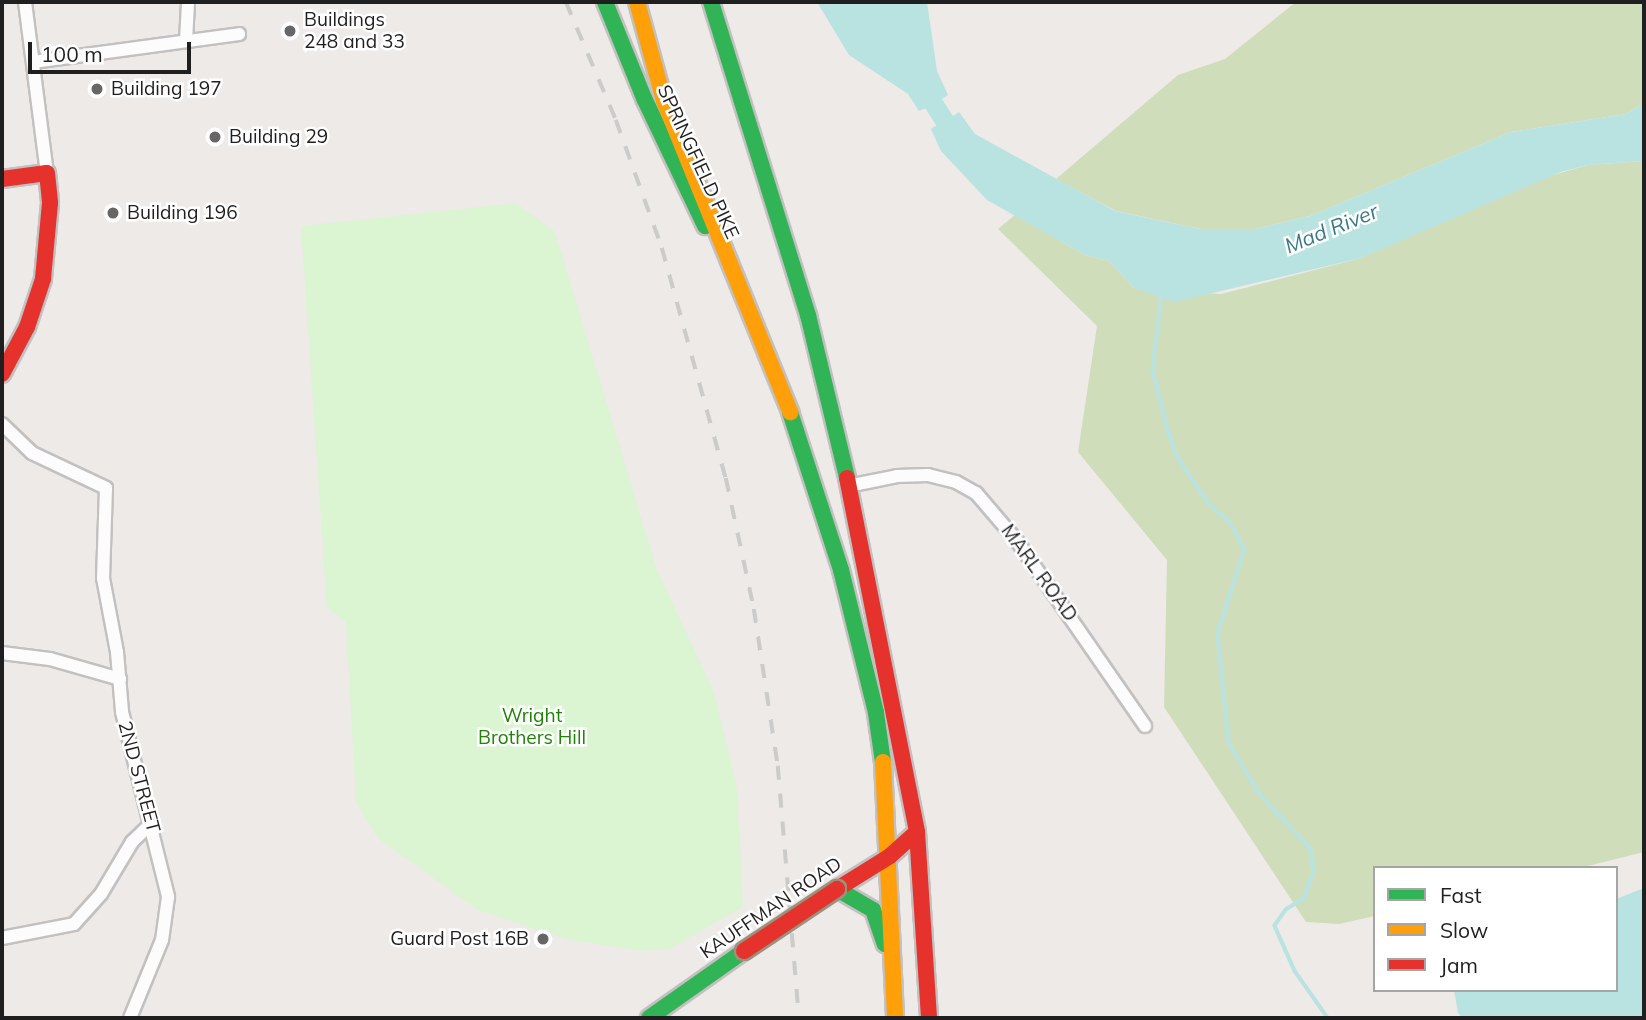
<!DOCTYPE html>
<html>
<head>
<meta charset="utf-8">
<style>
  body { margin:0 }
  #map { position:relative; width:1646px; height:1020px; overflow:hidden; background:#edeae8; font-family:Mulish,sans-serif }
  div>[style] { position:absolute }
  .forest>* { inset:0; background:#d0ddbb }
  .park>* { inset:0; background:#dbf4d2 }
  .water>* { inset:0; background:#b9e3e0 }
  .stream>* { height:3.5px; margin:-1.75px; padding:0 1.75px; transform-origin:1.75px; border-radius:1.75px; background:#b9e3e0 }
  .river>* { height:19px; margin:-9.5px; padding:0 9.5px; transform-origin:9.5px; border-radius:9.5px; background:#b9e3e0 }
  .roads { filter:drop-shadow(2px 0 #c3c1c0) drop-shadow(-2px 0 #c3c1c0) drop-shadow(0 2px #c3c1c0) drop-shadow(0 -2px #c3c1c0) }
  .street>* { height:12px; margin:-6px; padding:0 6px; transform-origin:6px; border-radius:6px; background:#fcfcfc }
  .fast>* { height:16px; margin:-8px; padding:0 8px; transform-origin:8px; border-radius:8px; background:#30b455 }
  .slow>* { height:16px; margin:-8px; padding:0 8px; transform-origin:8px; border-radius:8px; background:#ff9f0a }
  .jam>* { height:16px; margin:-8px; padding:0 8px; transform-origin:8px; border-radius:8px; background:#e5322d }
  .rail>* { height:3.5px; margin-top:-1.75px; transform-origin:0; background:repeating-linear-gradient(90deg,#cbcbca 0 14px,transparent 0 28px) }
  .bridges { filter:drop-shadow(2px 0 #99937e) drop-shadow(-2px 0 #99937e) drop-shadow(0 2px #99937e) drop-shadow(0 -2px #99937e) }
  .jam-bridge>* { height:16px; margin:-8px; padding:0 8px; transform-origin:8px; border-radius:8px; background:#e5322d }
  .dots>* { width:19px; height:19px; translate:-50% -50%; box-sizing:border-box; border:4px solid #fff; border-radius:50% }
  span { translate:-50% -50%; white-space:nowrap; text-align:center; line-height:1.15; -webkit-text-stroke:5px #fff; paint-order:stroke }
  .poi-label { font-size:19px; color:#1f1f1f }
  .left { translate:0 -50%; text-align:left }
  .right { translate:-100% -50%; text-align:right }
  .street-label { font-size:19px; color:#1f1f1f }
  .park-label { font-size:19px; color:#1f8406 }
  .water-label { font-size:21px; color:#39798b; font-style:italic }
  .frame { position:absolute; inset:0; border:4px solid #1f1f1f; pointer-events:none }
  .legend { position:absolute; left:1373px; top:866px; width:245px; height:126px; box-sizing:border-box; background:#fff; border:2px solid #a5a5a5; margin:0; padding:9px 12px; list-style:none; font-size:21px; color:#1f1f1f }
  .legend li { display:flex; align-items:center; gap:14px; height:35px }
  .legend b { width:35px; border:2px solid #a5a5a5 }
  .scale { position:absolute; left:28px; top:42px; width:163px; height:32px; box-sizing:border-box; border:4px solid #1f1f1f; border-top:0; padding-left:9px; font-size:21px; line-height:24px; white-space:nowrap; color:#1f1f1f; -webkit-text-stroke:5px #fff; paint-order:stroke }
</style>
</head>
<body>
<div id="map">
  <div class="forest">
    <i style="clip-path:polygon(1296px 2px,1644px 2px,1644px 103px,1626px 114px,1511px 132px,1310px 216px,1255px 229px,1200px 229px,1116px 211px,1056px 179px,1178px 75px,1225px 59px)"></i>
    <i style="clip-path:polygon(1644px 161px,1644px 852px,1580px 868px,1375px 868px,1375px 916px,1339px 924px,1306px 922px,1164px 707px,1167px 560px,1078px 452px,1097px 326px,998px 229px,1015px 215px,1085px 255px,1109px 261px,1134px 288px,1221px 294px,1361px 258px,1529px 182px,1588px 165px)"></i>
  </div>
  <div class="park">
    <i style="clip-path:polygon(516px 203px,555px 232px,657px 570px,714px 692px,737px 788px,743px 907px,669px 949px,644px 951px,570px 940px,476px 909px,378px 838px,356px 802px,346px 622px,327px 607px,301px 226px)"></i>
  </div>
  <div class="water">
    <i style="clip-path:polygon(817px 2px,927px 2px,937px 71px,948px 95px,942px 99px,932px 88px,937px 102px,931px 105px,921px 95px,926px 108px,919px 111px,908px 94px,849px 55px)"></i>
    <i style="clip-path:polygon(1644px 103px,1644px 161px,1588px 165px,1561px 172px,1361px 258px,1174px 302px,1134px 288px,1109px 261px,1085px 255px,987px 200px,941px 151px,931px 129px,937px 125px,946px 135px,942px 123px,948px 119px,957px 128px,953px 116px,959px 112px,975px 134px,1115px 211px,1200px 229px,1255px 229px,1310px 216px,1511px 132px,1626px 114px)"></i>
    <i style="clip-path:polygon(1644px 888px,1644px 1018px,1462px 1018px,1458px 1013px,1454px 990px,1616px 990px,1616px 899px)"></i>
  </div>
  <div class="stream">
    <i style="left:1162px;top:294px;width:78px;rotate:96.7deg"></i>
    <i style="left:1153px;top:371px;width:64px;rotate:75.5deg"></i>
    <i style="left:1169px;top:433px;width:27px;rotate:70deg"></i>
    <i style="left:1178px;top:458px;width:55px;rotate:56deg"></i>
    <i style="left:1209px;top:504px;width:28px;rotate:41deg"></i>
    <i style="left:1230px;top:522px;width:31px;rotate:61deg"></i>
    <i style="left:1245px;top:549px;width:89px;rotate:107.6deg"></i>
    <i style="left:1218px;top:634px;width:110px;rotate:84.2deg"></i>
    <i style="left:1229px;top:743px;width:58px;rotate:59deg"></i>
    <i style="left:1259px;top:793px;width:76px;rotate:47.1deg"></i>
    <i style="left:1311px;top:849px;width:23px;rotate:83deg"></i>
    <i style="left:1314px;top:872px;width:28px;rotate:109deg"></i>
    <i style="left:1305px;top:898px;width:22px;rotate:148deg"></i>
    <i style="left:1286px;top:910px;width:19px;rotate:125deg"></i>
    <i style="left:1275px;top:926px;width:49px;rotate:66deg"></i>
    <i style="left:1295px;top:971px;width:57px;rotate:54.9deg"></i>
  </div>
  <div class="river">
    <i style="left:920px;top:83px;width:72px;rotate:57deg"></i>
  </div>
  <div class="roads">
    <div class="street">
      <i style="left:25px;top:2px;width:172px;rotate:82.7deg"></i>
      <i style="left:186px;top:41px;width:39px;rotate:-87deg"></i>
      <i style="left:33px;top:62px;width:208px;rotate:-7.7deg"></i>
      <i style="left:2px;top:424px;width:42px;rotate:44deg"></i>
      <i style="left:32px;top:453px;width:82px;rotate:25.3deg"></i>
      <i style="left:106px;top:488px;width:90px;rotate:91.9deg"></i>
      <i style="left:103px;top:578px;width:75px;rotate:79.3deg"></i>
      <i style="left:117px;top:652px;width:60px;rotate:85.2deg"></i>
      <i style="left:122px;top:712px;width:191px;rotate:76deg"></i>
      <i style="left:168px;top:897px;width:43px;rotate:97.9deg"></i>
      <i style="left:162px;top:940px;width:84px;rotate:112.3deg"></i>
      <i style="left:848px;top:486px;width:50px;rotate:-11.5deg"></i>
      <i style="left:897px;top:476px;width:31px;rotate:-2deg"></i>
      <i style="left:928px;top:475px;width:29px;rotate:14deg"></i>
      <i style="left:956px;top:482px;width:23px;rotate:29deg"></i>
      <i style="left:976px;top:493px;width:63px;rotate:49.5deg"></i>
      <i style="left:1017px;top:541px;width:225px;rotate:55.3deg"></i>
      <i style="left:2px;top:653px;width:48px;rotate:7.1deg"></i>
      <i style="left:50px;top:659px;width:73px;rotate:15.9deg"></i>
      <i style="left:2px;top:938px;width:73px;rotate:-11deg"></i>
      <i style="left:74px;top:924px;width:40px;rotate:-48deg"></i>
      <i style="left:101px;top:894px;width:61px;rotate:-59.2deg"></i>
      <i style="left:132px;top:842px;width:28px;rotate:-44deg"></i>
    </div>
    <div class="fast">
      <i style="left:605px;top:2px;width:104px;rotate:67.9deg"></i>
      <i style="left:644px;top:98px;width:142px;rotate:64.5deg"></i>
      <i style="left:711px;top:2px;width:328px;rotate:72.8deg"></i>
      <i style="left:808px;top:315px;width:168px;rotate:76.5deg"></i>
      <i style="left:790px;top:412px;width:166px;rotate:72.1deg"></i>
      <i style="left:841px;top:570px;width:147px;rotate:76.2deg"></i>
      <i style="left:876px;top:713px;width:49px;rotate:81.9deg"></i>
      <i style="left:837px;top:889px;width:42px;rotate:30.3deg"></i>
      <i style="left:873px;top:910px;width:36px;rotate:71deg"></i>
      <i style="left:649px;top:1018px;width:116px;rotate:-35.2deg"></i>
    </div>
    <div class="slow">
      <i style="left:637px;top:2px;width:103px;rotate:74.7deg"></i>
      <i style="left:664px;top:101px;width:336px;rotate:67.9deg"></i>
      <i style="left:883px;top:762px;width:256px;rotate:87.3deg"></i>
    </div>
    <div class="jam">
      <i style="left:2px;top:179px;width:45px;rotate:-7.6deg"></i>
      <i style="left:47px;top:173px;width:30px;rotate:84deg"></i>
      <i style="left:50px;top:203px;width:76px;rotate:95.3deg"></i>
      <i style="left:43px;top:279px;width:51px;rotate:108.4deg"></i>
      <i style="left:27px;top:327px;width:53px;rotate:118deg"></i>
      <i style="left:847px;top:478px;width:361px;rotate:78.8deg"></i>
      <i style="left:917px;top:832px;width:186px;rotate:86.3deg"></i>
      <i style="left:837px;top:889px;width:62px;rotate:-31.9deg"></i>
      <i style="left:890px;top:856px;width:36px;rotate:-42deg"></i>
    </div>
  </div>
  <div class="rail">
    <i style="left:566px;top:2px;width:128px;rotate:67deg"></i>
    <i style="left:616px;top:120px;width:136px;rotate:70.2deg"></i>
    <i style="left:662px;top:248px;width:239px;rotate:74.5deg"></i>
    <i style="left:726px;top:478px;width:134px;rotate:77.9deg"></i>
    <i style="left:754px;top:609px;width:159px;rotate:81.3deg"></i>
    <i style="left:778px;top:766px;width:253px;rotate:85.2deg"></i>
  </div>
  <div class="bridges">
    <div class="jam-bridge">
      <i style="left:744px;top:951px;width:112px;rotate:-33.7deg"></i>
    </div>
  </div>
  <div class="dots">
    <i style="left:290px;top:31px;background:#676665"></i>
    <i style="left:97px;top:89px;background:#676665"></i>
    <i style="left:215px;top:137px;background:#676665"></i>
    <i style="left:113px;top:213px;background:#676665"></i>
    <i style="left:543px;top:939px;background:#676665"></i>
  </div>
  <div class="poi-label">
    <span class="left" style="left:304px;top:31px">Buildings<br>248 and 33</span>
    <span class="left" style="left:111px;top:89px">Building 197</span>
    <span class="left" style="left:229px;top:137px">Building 29</span>
    <span class="left" style="left:127px;top:213px">Building 196</span>
    <span class="right" style="left:529px;top:939px">Guard Post 16B</span>
  </div>
  <div class="street-label">
    <span style="left:698px;top:162px;rotate:65deg">SPRINGFIELD PIKE</span>
    <span style="left:1039px;top:573px;rotate:54deg">MARL ROAD</span>
    <span style="left:139px;top:777px;rotate:75deg">2ND STREET</span>
    <span style="left:771px;top:908px;rotate:-34deg">KAUFFMAN ROAD</span>
  </div>
  <div class="park-label">
    <span style="left:532px;top:727px">Wright<br>Brothers Hill</span>
  </div>
  <div class="water-label">
    <span style="left:1331px;top:228px;rotate:-22deg">Mad River</span>
  </div>
  <div class="frame"></div>
  <ul class="legend">
  <li><b style="height:9px;background:#30b455"></b>Fast</li>
  <li><b style="height:9px;background:#ff9f0a"></b>Slow</li>
  <li><b style="height:9px;background:#e5322d"></b>Jam</li>
  </ul>
  <div class="scale">100 m</div>
</div>
</body>
</html>
